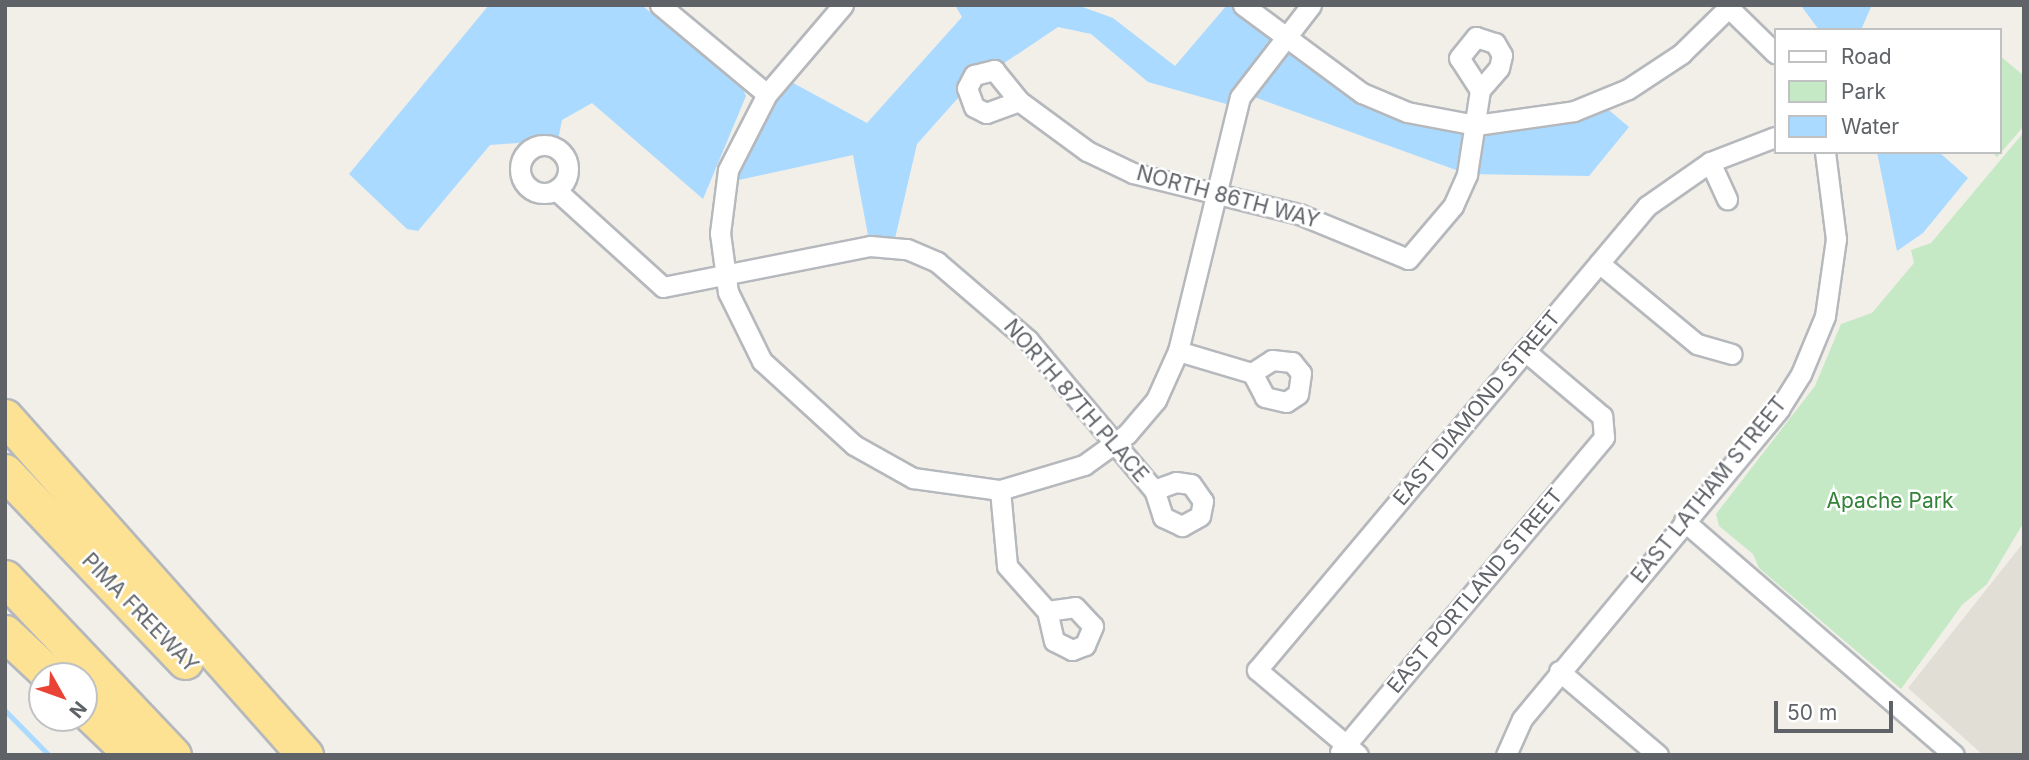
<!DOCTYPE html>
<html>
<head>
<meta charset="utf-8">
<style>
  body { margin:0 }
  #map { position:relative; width:2029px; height:760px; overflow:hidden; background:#f1efe8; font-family:Inter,sans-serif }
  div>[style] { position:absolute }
  .education>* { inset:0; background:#e1ded6 }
  .green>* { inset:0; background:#c5e8c5 }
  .water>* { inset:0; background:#aadaff }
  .stream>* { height:4.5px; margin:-2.25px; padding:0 2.25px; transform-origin:2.25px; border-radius:2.25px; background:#aadaff }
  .roads { filter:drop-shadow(2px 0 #b5b8bc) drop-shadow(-2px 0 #b5b8bc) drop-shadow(0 2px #b5b8bc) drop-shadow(0 -2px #b5b8bc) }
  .minor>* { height:19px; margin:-9.5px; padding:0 9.5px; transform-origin:9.5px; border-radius:9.5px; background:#fff }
  .minor>.ring { margin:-9.5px; padding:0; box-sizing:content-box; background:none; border:19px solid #fff; border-radius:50% }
  .tertiary>* { height:24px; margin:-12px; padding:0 12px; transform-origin:12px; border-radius:12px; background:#fff }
  .motorway>* { height:35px; margin:-17.5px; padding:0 17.5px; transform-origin:17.5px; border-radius:17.5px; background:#fde293 }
  span { translate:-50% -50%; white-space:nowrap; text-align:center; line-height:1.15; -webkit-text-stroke:5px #fff; paint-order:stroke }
  .street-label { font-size:21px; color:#5f6368 }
  .park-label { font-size:21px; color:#348238 }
  .frame { position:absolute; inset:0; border:7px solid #5f6368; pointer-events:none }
  .legend { position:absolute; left:1774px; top:28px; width:228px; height:126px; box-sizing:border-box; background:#fff; border:2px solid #bfc1c3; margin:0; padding:9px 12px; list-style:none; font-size:21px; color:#5f6368 }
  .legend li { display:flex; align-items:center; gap:14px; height:35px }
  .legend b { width:35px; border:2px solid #bfc1c3 }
  .north { position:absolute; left:28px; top:662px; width:70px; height:70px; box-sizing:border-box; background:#fff; border:2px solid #bfc1c3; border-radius:50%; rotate:130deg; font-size:19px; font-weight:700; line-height:28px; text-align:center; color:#5f6368 }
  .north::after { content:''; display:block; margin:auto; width:24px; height:32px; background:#ea4335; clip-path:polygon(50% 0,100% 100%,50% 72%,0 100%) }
  .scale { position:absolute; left:1774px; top:701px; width:119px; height:32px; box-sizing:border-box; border:4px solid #5f6368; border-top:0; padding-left:9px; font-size:21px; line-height:24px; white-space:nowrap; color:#5f6368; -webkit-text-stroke:5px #fff; paint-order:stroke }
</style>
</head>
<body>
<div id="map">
  <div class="education">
    <i style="clip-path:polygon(2024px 542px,2024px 755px,1983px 755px,1908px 688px)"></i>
  </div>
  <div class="green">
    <i style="clip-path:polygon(1999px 55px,2024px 76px,2024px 126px,1997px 157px,1992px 152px,1999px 152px)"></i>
    <i style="clip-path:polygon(2024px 132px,2024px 522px,1987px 584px,1962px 605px,1901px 689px,1759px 568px,1753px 554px,1719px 526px,1716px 514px,1815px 386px,1841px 324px,1872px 313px,1914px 263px,1911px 250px,1931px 243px)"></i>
  </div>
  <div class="water">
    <i style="clip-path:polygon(489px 5px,644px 7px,743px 89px,746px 96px,703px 199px,592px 103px,562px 120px,558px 140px,490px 145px,418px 231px,407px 229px,349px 174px)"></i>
    <i style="clip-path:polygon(955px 5px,1077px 5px,1113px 18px,1175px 66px,1227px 5px,1243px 5px,1339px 80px,1476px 125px,1598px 101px,1629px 127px,1589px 176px,1467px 174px,1243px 93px,1237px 107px,1148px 82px,1091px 34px,1058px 27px,967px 88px,917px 144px,893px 247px,870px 246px,853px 155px,725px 183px,782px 77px,867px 123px,962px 17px)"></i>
    <i style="clip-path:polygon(1802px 7px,1870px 5px,1871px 7px,1861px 30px,1819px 30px)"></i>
    <i style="clip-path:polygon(1877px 152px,1939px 152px,1968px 178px,1923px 233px,1897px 251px)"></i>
  </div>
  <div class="stream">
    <i style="left:5px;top:710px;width:63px;rotate:45.6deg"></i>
  </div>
  <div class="roads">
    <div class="minor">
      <i style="left:660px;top:5px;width:139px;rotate:39.8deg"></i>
      <i style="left:843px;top:5px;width:117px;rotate:130.5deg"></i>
      <i style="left:767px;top:94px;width:85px;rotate:117.2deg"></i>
      <i style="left:728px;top:170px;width:64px;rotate:97.2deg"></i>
      <i style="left:720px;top:233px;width:60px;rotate:82.3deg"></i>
      <i style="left:728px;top:292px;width:77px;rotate:63.8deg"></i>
      <i style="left:762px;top:361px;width:125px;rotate:42.4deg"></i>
      <i style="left:854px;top:445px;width:68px;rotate:29.2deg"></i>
      <i style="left:913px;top:478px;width:88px;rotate:7.9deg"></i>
      <i style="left:1000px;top:490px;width:88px;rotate:-16.6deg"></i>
      <i style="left:1084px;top:465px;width:53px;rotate:-35.8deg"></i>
      <i style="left:1127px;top:434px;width:45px;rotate:-49.5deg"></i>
      <i style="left:1156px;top:400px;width:54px;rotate:-65.8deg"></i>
      <i style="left:1178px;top:351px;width:261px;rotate:-76.3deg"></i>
      <i style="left:1240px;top:97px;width:116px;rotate:-52.3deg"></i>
      <i style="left:1243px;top:5px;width:148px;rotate:36.5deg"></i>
      <i style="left:1362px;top:93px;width:49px;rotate:22.9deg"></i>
      <i style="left:1407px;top:112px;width:70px;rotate:10.7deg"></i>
      <i style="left:1476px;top:125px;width:99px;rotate:-8.1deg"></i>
      <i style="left:1574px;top:111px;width:58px;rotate:-22.2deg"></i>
      <i style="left:1628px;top:89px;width:64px;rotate:-33.4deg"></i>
      <i style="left:1681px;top:54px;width:67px;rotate:-44.4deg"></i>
      <i style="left:1726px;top:5px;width:69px;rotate:44.4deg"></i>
      <i style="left:1476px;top:37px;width:20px;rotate:18deg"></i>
      <i style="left:1495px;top:43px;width:14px;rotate:60deg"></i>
      <i style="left:1502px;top:55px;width:13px;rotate:103deg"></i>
      <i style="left:1499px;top:68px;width:29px;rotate:131deg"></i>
      <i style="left:1480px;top:90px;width:38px;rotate:-123deg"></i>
      <i style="left:1459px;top:58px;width:27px;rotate:-51deg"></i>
      <i style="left:994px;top:70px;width:40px;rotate:51deg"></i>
      <i style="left:1019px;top:101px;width:35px;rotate:160deg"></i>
      <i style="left:986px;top:113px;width:13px;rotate:-153deg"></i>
      <i style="left:974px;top:107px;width:20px;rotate:-110deg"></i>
      <i style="left:967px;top:88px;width:15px;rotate:-62deg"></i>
      <i style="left:974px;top:75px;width:21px;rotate:-14deg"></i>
      <i style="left:1019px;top:101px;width:84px;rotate:36.3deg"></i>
      <i style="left:1087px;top:151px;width:51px;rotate:25.6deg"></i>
      <i style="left:1133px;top:173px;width:171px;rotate:13.9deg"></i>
      <i style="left:1299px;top:214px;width:118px;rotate:22.4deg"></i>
      <i style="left:1408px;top:259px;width:70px;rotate:-49.7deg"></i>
      <i style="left:1453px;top:206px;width:35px;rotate:-66deg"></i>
      <i style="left:1467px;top:174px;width:85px;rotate:-81.2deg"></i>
      <i class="ring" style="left:520px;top:145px;width:29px;height:29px"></i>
      <i style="left:1710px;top:162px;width:41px;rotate:65.3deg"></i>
      <i style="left:556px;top:190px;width:144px;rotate:42.2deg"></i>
      <i style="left:663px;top:287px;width:211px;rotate:-11.2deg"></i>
      <i style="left:870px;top:246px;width:37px;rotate:5deg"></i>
      <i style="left:907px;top:249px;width:33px;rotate:23deg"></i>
      <i style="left:937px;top:262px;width:120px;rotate:40.6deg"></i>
      <i style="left:1028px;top:340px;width:196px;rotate:50deg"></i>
      <i style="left:1599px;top:263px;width:127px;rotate:39.6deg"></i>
      <i style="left:1697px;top:344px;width:36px;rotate:16deg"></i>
      <i style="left:1178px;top:351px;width:77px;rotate:16.6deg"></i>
      <i style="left:1272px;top:360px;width:20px;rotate:6deg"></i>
      <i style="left:1292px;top:362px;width:14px;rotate:51deg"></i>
      <i style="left:1301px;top:373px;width:21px;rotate:98deg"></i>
      <i style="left:1298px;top:394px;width:14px;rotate:146deg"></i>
      <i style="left:1286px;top:402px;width:22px;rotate:-167deg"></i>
      <i style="left:1265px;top:397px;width:27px;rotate:-118deg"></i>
      <i style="left:1252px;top:373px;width:24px;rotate:-33deg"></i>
      <i style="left:1176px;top:482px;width:15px;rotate:8deg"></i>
      <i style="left:1191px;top:484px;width:21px;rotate:55deg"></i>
      <i style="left:1203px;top:501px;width:15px;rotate:101deg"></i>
      <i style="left:1200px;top:516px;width:21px;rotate:151deg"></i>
      <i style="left:1182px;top:526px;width:21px;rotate:-155deg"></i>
      <i style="left:1163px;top:517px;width:28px;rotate:-108deg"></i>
      <i style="left:1154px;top:490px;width:23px;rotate:-20deg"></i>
      <i style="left:1000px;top:490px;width:76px;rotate:84.7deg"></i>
      <i style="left:1007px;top:566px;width:60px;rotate:48.4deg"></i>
      <i style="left:1684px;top:521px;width:357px;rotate:40.9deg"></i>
      <i style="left:1075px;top:607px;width:26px;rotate:47deg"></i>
      <i style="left:1093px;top:626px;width:21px;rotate:113deg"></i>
      <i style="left:1085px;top:645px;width:14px;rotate:159deg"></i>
      <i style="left:1072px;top:650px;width:20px;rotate:-153deg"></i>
      <i style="left:1054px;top:641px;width:31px;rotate:-103deg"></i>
      <i style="left:1047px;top:611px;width:28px;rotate:-8deg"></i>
      <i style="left:1559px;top:671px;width:130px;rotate:40.3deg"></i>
      <i style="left:1340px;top:752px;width:411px;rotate:-50deg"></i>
      <i style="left:1604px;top:437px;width:21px;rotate:-95deg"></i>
      <i style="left:1602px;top:416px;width:101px;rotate:-139.8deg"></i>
      <i style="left:1358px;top:755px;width:132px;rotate:-139.9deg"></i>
      <i style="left:1257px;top:670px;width:606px;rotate:-49.95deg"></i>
      <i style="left:1647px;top:206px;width:77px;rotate:-34.9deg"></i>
      <i style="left:1710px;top:162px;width:70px;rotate:-21deg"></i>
      <i style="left:1506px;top:755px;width:39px;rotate:-66deg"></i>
      <i style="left:1522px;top:719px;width:403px;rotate:-50.3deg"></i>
      <i style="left:1779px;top:409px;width:41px;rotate:-57.8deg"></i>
      <i style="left:1801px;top:374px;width:63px;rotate:-67.5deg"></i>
      <i style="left:1825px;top:316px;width:78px;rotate:-81.9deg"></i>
      <i style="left:1836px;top:239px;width:88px;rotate:-97.2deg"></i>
    </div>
    <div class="tertiary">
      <i style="left:1729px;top:7px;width:2px;rotate:-63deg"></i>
    </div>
    <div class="motorway">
      <i style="left:5px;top:417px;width:452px;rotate:48.4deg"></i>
      <i style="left:5px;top:472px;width:261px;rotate:46.4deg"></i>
      <i style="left:5px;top:578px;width:244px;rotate:46.5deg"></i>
      <i style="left:5px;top:633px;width:63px;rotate:43.1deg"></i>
      <i style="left:84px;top:708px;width:68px;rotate:43.8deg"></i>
    </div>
  </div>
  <div class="street-label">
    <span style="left:1228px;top:197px;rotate:15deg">NORTH 86TH WAY</span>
    <span style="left:1076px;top:401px;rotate:49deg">NORTH 87TH PLACE</span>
    <span style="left:1477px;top:408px;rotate:-50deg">EAST DIAMOND STREET</span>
    <span style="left:1709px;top:490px;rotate:-51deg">EAST LATHAM STREET</span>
    <span style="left:1475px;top:591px;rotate:-50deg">EAST PORTLAND STREET</span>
    <span style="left:140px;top:613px;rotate:46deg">PIMA FREEWAY</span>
  </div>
  <div class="park-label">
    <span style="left:1890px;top:501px">Apache Park</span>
  </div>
  <div class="frame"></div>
  <ul class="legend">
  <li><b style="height:9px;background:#fff"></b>Road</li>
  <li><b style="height:19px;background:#c5e8c5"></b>Park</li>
  <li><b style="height:19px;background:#aadaff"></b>Water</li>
  </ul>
  <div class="north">N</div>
  <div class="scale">50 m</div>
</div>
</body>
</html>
